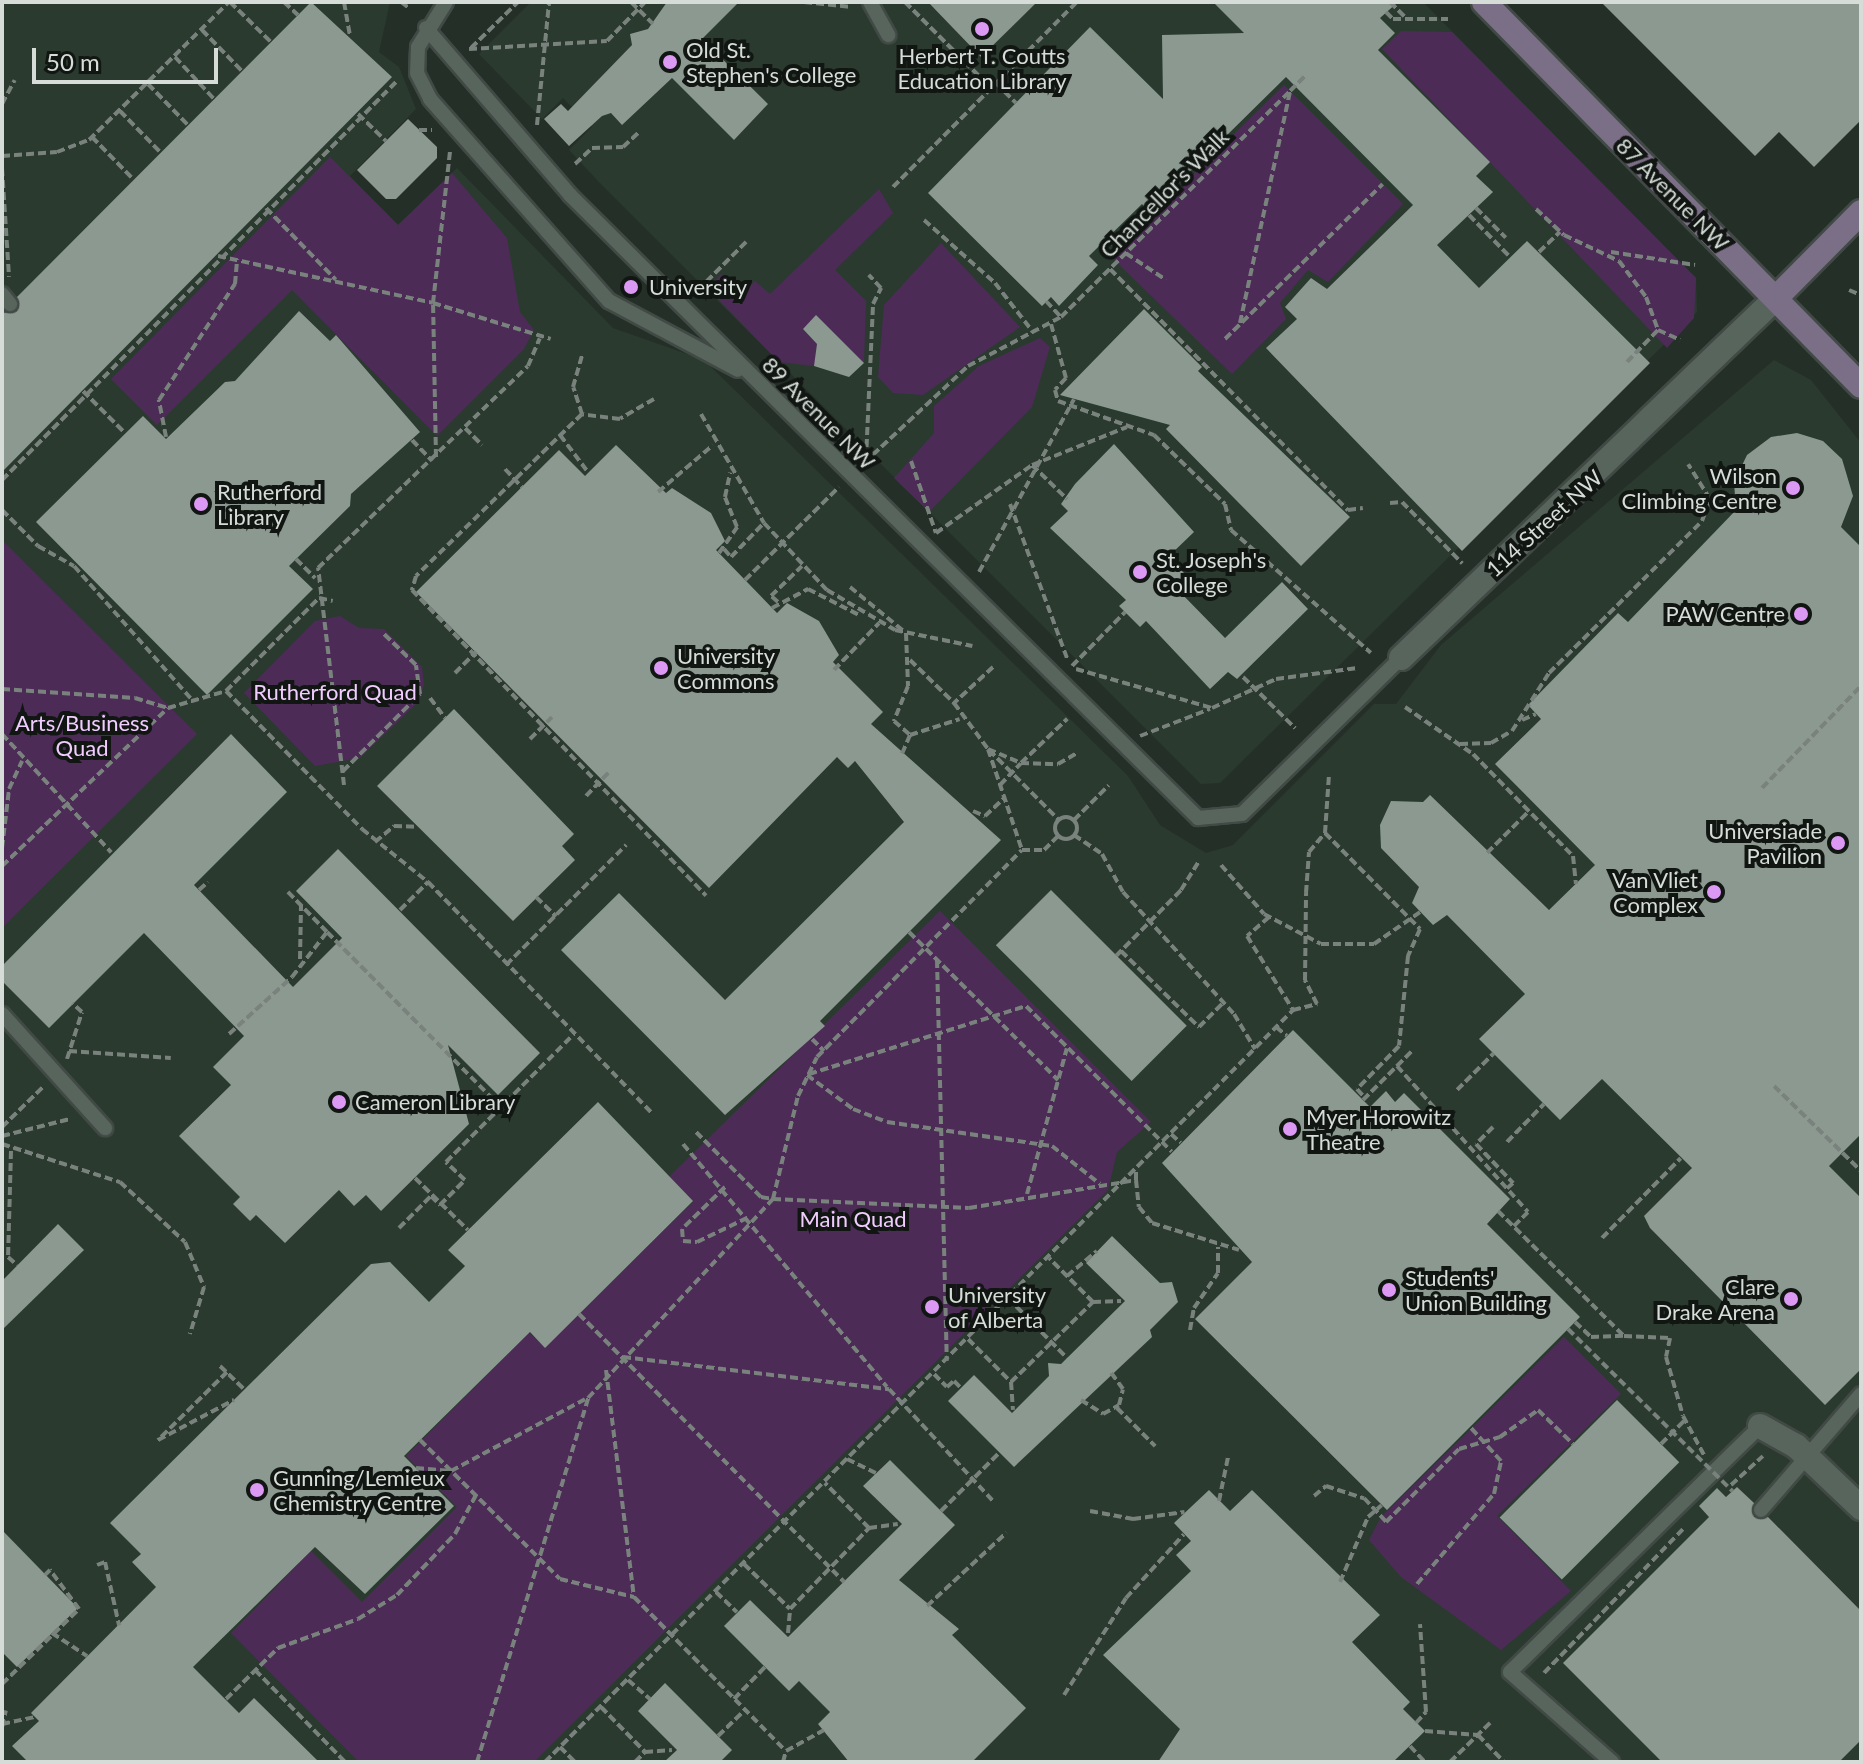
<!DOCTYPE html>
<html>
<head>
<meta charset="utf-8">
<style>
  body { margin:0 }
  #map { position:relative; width:1863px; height:1764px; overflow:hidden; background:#242f28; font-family:Lato,sans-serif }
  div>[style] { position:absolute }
  .built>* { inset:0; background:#2a3a2f }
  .green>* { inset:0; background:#4c2c57 }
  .building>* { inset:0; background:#8b9990; transform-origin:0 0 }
  .path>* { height:4px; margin-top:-2px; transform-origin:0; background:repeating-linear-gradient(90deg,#79827c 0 8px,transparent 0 12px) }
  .path>.ring { margin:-2px; padding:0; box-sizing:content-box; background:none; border:4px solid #79827c; border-radius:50% }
  .roads { filter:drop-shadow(2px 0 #414a45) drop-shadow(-2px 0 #414a45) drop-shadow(0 2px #414a45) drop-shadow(0 -2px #414a45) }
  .lane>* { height:14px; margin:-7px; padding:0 7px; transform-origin:7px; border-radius:7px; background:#58655d }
  .street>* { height:24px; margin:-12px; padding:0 12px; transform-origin:12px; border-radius:12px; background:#58655d }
  .secondary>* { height:24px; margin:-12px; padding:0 12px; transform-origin:12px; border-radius:12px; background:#7b6e87 }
  .path-bridge>* { height:4px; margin-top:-2px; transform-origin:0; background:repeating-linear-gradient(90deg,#79827c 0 8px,transparent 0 12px) }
  .dots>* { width:22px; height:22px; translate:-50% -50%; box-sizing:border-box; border:4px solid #111612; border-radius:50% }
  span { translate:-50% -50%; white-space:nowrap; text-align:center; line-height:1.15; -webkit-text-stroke:8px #111612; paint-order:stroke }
  .poi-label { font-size:22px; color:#d6ddd8 }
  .left { translate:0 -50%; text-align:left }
  .right { translate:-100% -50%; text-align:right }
  .street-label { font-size:22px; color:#d6ddd8 }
  .park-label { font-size:22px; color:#f1cdff }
  .frame { position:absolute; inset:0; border:4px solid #d6ddd8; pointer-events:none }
  .scale { position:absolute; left:32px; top:48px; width:186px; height:36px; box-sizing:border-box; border:4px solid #d6ddd8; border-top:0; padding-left:10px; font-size:24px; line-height:28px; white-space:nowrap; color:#d6ddd8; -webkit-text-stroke:6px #111612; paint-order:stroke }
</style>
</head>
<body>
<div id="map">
  <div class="built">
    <i style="clip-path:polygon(2px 2px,390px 2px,379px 52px,399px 67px,416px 109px,350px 176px,398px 225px,457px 168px,613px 328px,704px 360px,1128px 776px,1160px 825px,1206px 853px,1233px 845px,1374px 704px,1396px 704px,1441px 645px,1774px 360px,1811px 380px,1861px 443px,1861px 1762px,2px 1762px)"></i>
    <i style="clip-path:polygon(531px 2px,1423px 2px,1696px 278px,1697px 312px,1220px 783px,1201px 784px,599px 182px,569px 150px,592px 127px,563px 98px,542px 119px,479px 54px)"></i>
  </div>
  <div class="green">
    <i style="clip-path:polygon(1401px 31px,1452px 32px,1696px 278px,1694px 318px,1667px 348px,1382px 49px)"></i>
    <i style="clip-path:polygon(1284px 85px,1403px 204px,1328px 282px,1308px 270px,1280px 303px,1286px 319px,1232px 374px,1110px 256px)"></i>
    <i style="clip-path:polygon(330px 157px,398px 225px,452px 173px,507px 238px,520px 312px,534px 330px,524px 349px,437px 436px,292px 290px,157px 425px,111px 379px)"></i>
    <i style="clip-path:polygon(879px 189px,893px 213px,835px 270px,866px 301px,864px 363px,816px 316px,803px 329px,820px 347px,814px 366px,779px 362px,707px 288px,721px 274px,741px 294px,755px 281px,770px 294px)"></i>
    <i style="clip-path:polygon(941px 243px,1020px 327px,923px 395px,893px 393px,878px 377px,884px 305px)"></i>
    <i style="clip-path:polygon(1040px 338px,1050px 347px,1032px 407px,929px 512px,894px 478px,934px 433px,934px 406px,979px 366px)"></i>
    <i style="clip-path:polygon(2px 540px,197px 734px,2px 928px)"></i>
    <i style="clip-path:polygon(340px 616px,359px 628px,384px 629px,422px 667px,424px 685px,419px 701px,360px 758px,315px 766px,244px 693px,315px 621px)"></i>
    <i style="clip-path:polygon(940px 911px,1151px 1122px,1117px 1152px,1108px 1190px,534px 1762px,359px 1762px,231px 1633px,311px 1551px,362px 1602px,457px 1507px,406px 1456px,529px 1333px,545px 1347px,693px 1202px,669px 1177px)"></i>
    <i style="clip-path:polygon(1564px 1337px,1621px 1394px,1497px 1516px,1571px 1591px,1501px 1650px,1401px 1577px,1369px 1540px,1381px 1517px)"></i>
  </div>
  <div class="building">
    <i style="clip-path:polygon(311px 2px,392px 77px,2px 472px,2px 313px,17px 311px,17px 297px)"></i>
    <i style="clip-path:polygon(667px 2px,739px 2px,702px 39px,768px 104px,734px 140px,672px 78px,622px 125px,611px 113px,602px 116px,569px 146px,544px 119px,561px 104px,568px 111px,632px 45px,630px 34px,648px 29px)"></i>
    <i style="clip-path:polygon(928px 2px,1037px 2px,981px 57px)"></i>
    <i style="clip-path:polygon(1213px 2px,1398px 2px,1380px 18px,1395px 33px,1378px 50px,1490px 162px,1476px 176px,1493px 192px,1437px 245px,1479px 288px,1527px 241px,1650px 363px,1462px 551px,1266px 348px,1297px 319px,1285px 307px,1311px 278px,1327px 289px,1413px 205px,1286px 77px,1149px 212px,1142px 204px,1089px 256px,1098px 265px,1059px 306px,1051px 297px,1042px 306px,928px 193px,1090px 27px,1163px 99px,1162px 35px,1244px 33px)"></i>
    <i style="clip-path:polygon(1601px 2px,1861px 2px,1861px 120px,1814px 167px,1779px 132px,1755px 156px)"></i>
    <i style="clip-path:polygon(408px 119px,437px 147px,437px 158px,396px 199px,386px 199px,357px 170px)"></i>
    <i style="clip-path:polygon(1144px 309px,1202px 367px,1198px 371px,1350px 517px,1301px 566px,1166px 429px,1170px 425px,1060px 395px)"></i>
    <i style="clip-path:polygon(299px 311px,330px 341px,336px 335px,420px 432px,351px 494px,350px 506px,289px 566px,313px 589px,207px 695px,36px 522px,143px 416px,166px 439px,225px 382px,235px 381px)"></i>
    <i style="clip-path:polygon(816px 315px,864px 363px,849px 377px,814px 366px,817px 344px,803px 329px)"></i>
    <i style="clip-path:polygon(1797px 433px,1823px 441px,1842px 459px,1853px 496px,1841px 527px,1861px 547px,1861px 1134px,1829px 1166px,1861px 1198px,1861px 1369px,1825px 1405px,1650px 1228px,1644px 1216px,1692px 1168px,1602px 1079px,1560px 1120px,1479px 1039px,1525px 994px,1447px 915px,1433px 925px,1412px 903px,1419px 887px,1381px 848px,1380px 825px,1391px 801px,1423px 802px,1430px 795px,1549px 910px,1595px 865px,1495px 764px,1541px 719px,1528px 705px,1618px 613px,1628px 622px,1736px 510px,1734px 482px,1747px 455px,1771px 437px)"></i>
    <i style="clip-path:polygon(1114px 444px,1194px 532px,1168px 557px,1190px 579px,1179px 591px,1225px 638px,1282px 582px,1308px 609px,1237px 679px,1228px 672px,1210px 689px,1146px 621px,1140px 627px,1119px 606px,1126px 600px,1050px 528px,1068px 511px,1061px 504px,1075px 484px)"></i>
    <i style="clip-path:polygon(616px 445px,666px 493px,672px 488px,711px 513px,725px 541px,716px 550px,777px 613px,787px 603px,819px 621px,839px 655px,833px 662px,883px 712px,871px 724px,1001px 840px,820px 1021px,825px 1026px,725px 1115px,561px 950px,619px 893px,725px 1000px,904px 822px,855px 761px,848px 768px,837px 757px,709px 888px,416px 592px,559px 450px,585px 476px)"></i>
    <i style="clip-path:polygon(454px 709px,574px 834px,562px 846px,575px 860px,513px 921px,377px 786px)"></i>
    <i style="clip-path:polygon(231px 734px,287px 792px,194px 885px,293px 987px,342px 938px,296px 891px,338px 849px,540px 1053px,498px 1095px,448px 1045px,469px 1124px,381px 1211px,366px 1195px,354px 1206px,339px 1190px,285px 1243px,256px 1215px,250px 1221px,233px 1204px,240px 1197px,179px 1136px,231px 1085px,213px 1067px,244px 1036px,144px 933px,49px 1028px,2px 981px,2px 966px)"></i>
    <i style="left:1051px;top:890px;width:192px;height:78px;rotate:45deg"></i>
    <i style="clip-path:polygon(1293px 1030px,1370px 1107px,1386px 1091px,1395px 1102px,1404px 1093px,1510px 1199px,1487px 1224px,1580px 1317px,1387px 1510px,1195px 1319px,1252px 1262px,1162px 1163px)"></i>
    <i style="clip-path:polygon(598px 1102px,693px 1201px,545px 1348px,530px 1332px,404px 1456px,454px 1506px,365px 1594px,315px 1547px,193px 1667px,239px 1713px,254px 1698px,319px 1762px,28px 1762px,12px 1746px,39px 1721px,31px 1713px,156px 1587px,132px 1562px,141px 1554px,110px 1523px,371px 1264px,390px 1262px,429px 1302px,465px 1266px,448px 1250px)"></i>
    <i style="clip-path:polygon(58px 1224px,84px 1250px,2px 1330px,2px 1281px)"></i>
    <i style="clip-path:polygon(1112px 1236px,1160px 1283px,1172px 1282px,1178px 1302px,1150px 1330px,1152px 1337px,1014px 1467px,948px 1401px,974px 1375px,1012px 1413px,1049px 1376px,1048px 1363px,1061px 1364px,1125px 1301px,1086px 1263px)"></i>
    <i style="left:1617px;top:1400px;width:88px;height:166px;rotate:45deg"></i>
    <i style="clip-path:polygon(890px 1460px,955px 1525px,899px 1580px,959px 1629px,952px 1635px,1026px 1708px,972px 1762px,849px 1762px,818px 1724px,830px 1712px,799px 1681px,789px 1691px,724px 1626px,750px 1600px,788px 1637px,902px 1524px,863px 1486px)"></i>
    <i style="clip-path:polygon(1737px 1487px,1754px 1503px,1754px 1517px,1768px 1517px,1861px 1611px,1861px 1740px,1839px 1762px,1662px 1762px,1563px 1663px,1709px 1517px,1699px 1506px,1717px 1488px,1726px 1497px)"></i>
    <i style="clip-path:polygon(1209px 1490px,1230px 1511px,1252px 1490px,1380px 1615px,1352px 1642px,1410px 1702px,1403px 1709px,1425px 1731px,1393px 1762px,1158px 1762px,1180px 1729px,1103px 1655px,1191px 1571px,1176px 1555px,1191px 1541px,1174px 1523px)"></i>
    <i style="clip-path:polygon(2px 1530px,78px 1608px,17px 1667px,2px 1652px)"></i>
    <i style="clip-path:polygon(665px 1683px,732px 1750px,720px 1762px,664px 1762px,677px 1750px,638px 1711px)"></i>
  </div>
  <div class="path">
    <i style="left:230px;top:2px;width:57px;rotate:44.3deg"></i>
    <i style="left:284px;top:2px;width:19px;rotate:43deg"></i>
    <i style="left:344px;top:2px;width:35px;rotate:80deg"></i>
    <i style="left:401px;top:2px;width:10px;rotate:37deg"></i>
    <i style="left:631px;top:2px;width:31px;rotate:45deg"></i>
    <i style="left:804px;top:2px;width:48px;rotate:5.9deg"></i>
    <i style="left:905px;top:2px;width:122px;rotate:45deg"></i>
    <i style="left:1390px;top:2px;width:24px;rotate:45deg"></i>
    <i style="left:1386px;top:12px;width:10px;rotate:45deg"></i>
    <i style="left:1393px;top:19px;width:55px"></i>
    <i style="left:202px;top:30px;width:57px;rotate:45.7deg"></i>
    <i style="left:471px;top:48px;width:66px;rotate:-44.4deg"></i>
    <i style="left:469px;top:49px;width:138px;rotate:-3.3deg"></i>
    <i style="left:607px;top:41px;width:54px;rotate:-45.7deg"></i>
    <i style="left:175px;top:57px;width:57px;rotate:47.1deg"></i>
    <i style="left:996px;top:83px;width:28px;rotate:45deg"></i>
    <i style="left:148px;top:84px;width:57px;rotate:45.7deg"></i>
    <i style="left:2px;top:104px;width:27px;rotate:-62deg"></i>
    <i style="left:120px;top:111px;width:59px;rotate:45.7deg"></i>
    <i style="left:537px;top:125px;width:124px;rotate:-84.4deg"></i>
    <i style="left:419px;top:130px;width:13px"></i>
    <i style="left:92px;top:137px;width:60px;rotate:45.7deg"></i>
    <i style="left:2px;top:156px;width:55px;rotate:-4.2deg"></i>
    <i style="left:57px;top:152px;width:34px;rotate:-21deg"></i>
    <i style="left:89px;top:140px;width:197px;rotate:-44.6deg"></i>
    <i style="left:575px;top:164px;width:23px;rotate:-43deg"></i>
    <i style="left:592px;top:148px;width:31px;rotate:-2deg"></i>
    <i style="left:623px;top:147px;width:21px;rotate:-43deg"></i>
    <i style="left:2px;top:168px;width:109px;rotate:86.3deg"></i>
    <i style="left:893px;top:187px;width:261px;rotate:-45.2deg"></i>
    <i style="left:266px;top:208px;width:100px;rotate:45.8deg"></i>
    <i style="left:1476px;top:208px;width:42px;rotate:45deg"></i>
    <i style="left:1536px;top:209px;width:38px;rotate:43deg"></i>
    <i style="left:1564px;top:235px;width:61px;rotate:25.3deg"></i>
    <i style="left:1619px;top:261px;width:45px;rotate:53.1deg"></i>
    <i style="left:1646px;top:297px;width:35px;rotate:70deg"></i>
    <i style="left:1658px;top:330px;width:24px;rotate:24deg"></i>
    <i style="left:1469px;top:215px;width:59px;rotate:45.7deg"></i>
    <i style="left:924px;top:220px;width:95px;rotate:41.6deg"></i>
    <i style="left:995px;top:283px;width:62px;rotate:52.2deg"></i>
    <i style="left:1106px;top:240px;width:72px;rotate:33.7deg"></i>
    <i style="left:1539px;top:252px;width:29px;rotate:-44deg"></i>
    <i style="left:1611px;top:252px;width:85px;rotate:8.8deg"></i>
    <i style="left:218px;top:256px;width:220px;rotate:12.3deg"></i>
    <i style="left:433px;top:303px;width:153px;rotate:-83.6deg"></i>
    <i style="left:1110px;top:269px;width:339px;rotate:45.4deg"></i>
    <i style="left:1348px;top:510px;width:15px;rotate:-8deg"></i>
    <i style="left:698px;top:290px;width:68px;rotate:-45deg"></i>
    <i style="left:1849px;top:290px;width:13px;rotate:23deg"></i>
    <i style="left:1046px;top:301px;width:22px;rotate:47deg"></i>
    <i style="left:1240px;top:323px;width:237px;rotate:-77.8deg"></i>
    <i style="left:1290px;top:91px;width:21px;rotate:-45deg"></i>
    <i style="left:1051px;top:324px;width:56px;rotate:74.5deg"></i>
    <i style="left:1066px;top:378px;width:16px;rotate:133deg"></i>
    <i style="left:1055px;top:390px;width:11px;rotate:75deg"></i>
    <i style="left:1058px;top:401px;width:102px;rotate:19.5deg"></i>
    <i style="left:1154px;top:435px;width:99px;rotate:44.2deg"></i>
    <i style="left:1225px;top:504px;width:27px;rotate:77deg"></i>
    <i style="left:1231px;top:530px;width:186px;rotate:41.3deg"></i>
    <i style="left:1225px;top:339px;width:221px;rotate:-44.5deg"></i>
    <i style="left:1627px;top:362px;width:45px;rotate:-45.9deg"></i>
    <i style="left:654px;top:399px;width:39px;rotate:150deg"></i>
    <i style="left:620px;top:419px;width:38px;rotate:-173deg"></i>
    <i style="left:582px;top:414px;width:232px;rotate:135.7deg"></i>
    <i style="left:416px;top:576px;width:15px;rotate:106deg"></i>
    <i style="left:412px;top:590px;width:424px;rotate:46.1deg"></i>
    <i style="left:582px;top:414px;width:28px;rotate:-108deg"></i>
    <i style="left:573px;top:387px;width:33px;rotate:-74deg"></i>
    <i style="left:701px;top:414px;width:126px;rotate:60deg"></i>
    <i style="left:764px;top:523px;width:92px;rotate:46.8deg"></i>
    <i style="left:827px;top:590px;width:79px;rotate:30.5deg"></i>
    <i style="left:895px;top:630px;width:79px;rotate:11.7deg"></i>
    <i style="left:465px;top:428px;width:24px;rotate:45deg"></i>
    <i style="left:560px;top:435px;width:46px;rotate:52.9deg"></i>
    <i style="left:166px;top:437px;width:38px;rotate:-101deg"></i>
    <i style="left:159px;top:400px;width:139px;rotate:-56.8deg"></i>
    <i style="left:235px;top:284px;width:25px;rotate:-85deg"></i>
    <i style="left:412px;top:440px;width:29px;rotate:46deg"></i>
    <i style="left:436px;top:457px;width:154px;rotate:-91.1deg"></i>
    <i style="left:433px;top:303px;width:123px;rotate:17deg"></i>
    <i style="left:866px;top:459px;width:155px;rotate:-87.4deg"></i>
    <i style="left:873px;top:304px;width:18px;rotate:-63deg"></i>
    <i style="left:881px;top:288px;width:18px;rotate:-133deg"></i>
    <i style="left:911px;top:461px;width:76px;rotate:70.9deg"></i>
    <i style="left:936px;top:533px;width:118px;rotate:-35.3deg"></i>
    <i style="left:1032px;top:465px;width:102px;rotate:-21.8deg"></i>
    <i style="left:864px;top:463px;width:142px;rotate:-43deg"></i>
    <i style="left:968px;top:366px;width:105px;rotate:-27.8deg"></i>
    <i style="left:1061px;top:317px;width:322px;rotate:-44.6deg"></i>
    <i style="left:1032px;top:465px;width:49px;rotate:44.2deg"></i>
    <i style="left:505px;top:469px;width:25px;rotate:47deg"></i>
    <i style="left:2px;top:480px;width:560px;rotate:-45.29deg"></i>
    <i style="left:658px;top:492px;width:72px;rotate:-40.5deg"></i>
    <i style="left:1390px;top:503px;width:12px;rotate:-5deg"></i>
    <i style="left:1402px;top:502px;width:86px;rotate:45.5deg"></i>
    <i style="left:1010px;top:504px;width:167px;rotate:69.7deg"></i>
    <i style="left:2px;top:510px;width:51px;rotate:45deg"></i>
    <i style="left:38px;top:546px;width:41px;rotate:29.1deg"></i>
    <i style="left:74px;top:566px;width:180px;rotate:48.6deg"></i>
    <i style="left:724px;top:549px;width:11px;rotate:49deg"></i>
    <i style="left:731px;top:557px;width:47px;rotate:-45.9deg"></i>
    <i style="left:719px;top:553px;width:32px;rotate:-55deg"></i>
    <i style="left:737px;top:527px;width:32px;rotate:-112deg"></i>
    <i style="left:725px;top:497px;width:25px;rotate:-78deg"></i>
    <i style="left:296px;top:559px;width:27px;rotate:45deg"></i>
    <i style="left:979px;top:572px;width:197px;rotate:-61.2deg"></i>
    <i style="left:745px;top:580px;width:132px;rotate:-44.7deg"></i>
    <i style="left:850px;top:587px;width:72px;rotate:39.4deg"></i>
    <i style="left:906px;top:633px;width:53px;rotate:87.8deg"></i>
    <i style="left:908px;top:686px;width:38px;rotate:112deg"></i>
    <i style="left:894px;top:721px;width:21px;rotate:41deg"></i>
    <i style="left:910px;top:735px;width:21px;rotate:113deg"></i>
    <i style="left:778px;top:602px;width:9px;rotate:-139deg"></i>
    <i style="left:771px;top:596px;width:43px;rotate:-44.1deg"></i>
    <i style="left:772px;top:608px;width:41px;rotate:-27.8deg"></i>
    <i style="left:808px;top:589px;width:57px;rotate:27deg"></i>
    <i style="left:910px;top:660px;width:62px;rotate:44.3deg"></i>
    <i style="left:1072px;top:666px;width:76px;rotate:-45.5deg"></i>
    <i style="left:993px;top:667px;width:53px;rotate:137.3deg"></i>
    <i style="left:954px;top:703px;width:57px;rotate:53.5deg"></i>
    <i style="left:988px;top:749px;width:107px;rotate:71.4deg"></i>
    <i style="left:1076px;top:669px;width:141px;rotate:16deg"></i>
    <i style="left:1212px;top:708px;width:70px;rotate:-24.4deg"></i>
    <i style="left:1276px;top:679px;width:82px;rotate:-7.7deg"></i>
    <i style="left:834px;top:670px;width:65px;rotate:-46.2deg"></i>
    <i style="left:455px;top:673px;width:30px;rotate:-45deg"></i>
    <i style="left:1243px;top:677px;width:73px;rotate:44.4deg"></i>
    <i style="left:2px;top:689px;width:133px;rotate:3.9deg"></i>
    <i style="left:135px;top:698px;width:34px;rotate:17deg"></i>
    <i style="left:226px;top:691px;width:194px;rotate:45.4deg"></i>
    <i style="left:362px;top:829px;width:85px;rotate:38.8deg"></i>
    <i style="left:428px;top:882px;width:322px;rotate:45.9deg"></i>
    <i style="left:430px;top:698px;width:25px;rotate:53deg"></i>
    <i style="left:1405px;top:707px;width:83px;rotate:34.7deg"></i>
    <i style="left:1473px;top:754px;width:143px;rotate:45.6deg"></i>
    <i style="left:1573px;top:856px;width:28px;rotate:84deg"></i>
    <i style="left:1522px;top:720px;width:15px;rotate:-23deg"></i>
    <i style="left:2px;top:734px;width:161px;rotate:47.3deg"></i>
    <i style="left:910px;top:735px;width:52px;rotate:-17.7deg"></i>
    <i style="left:1140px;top:736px;width:75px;rotate:-21.1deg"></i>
    <i style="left:530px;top:739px;width:31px;rotate:-45deg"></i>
    <i style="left:1460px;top:744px;width:31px;rotate:-2deg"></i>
    <i style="left:1491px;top:743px;width:24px;rotate:-30deg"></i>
    <i style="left:1512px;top:731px;width:69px;rotate:-57.5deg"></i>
    <i style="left:1549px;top:673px;width:216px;rotate:-44.8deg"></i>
    <i style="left:1702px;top:521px;width:23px;rotate:-70deg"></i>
    <i style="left:1710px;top:499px;width:41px;rotate:-122.2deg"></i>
    <i style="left:988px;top:749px;width:36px;rotate:23deg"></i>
    <i style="left:1021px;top:763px;width:64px;rotate:-43.7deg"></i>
    <i style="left:989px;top:750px;width:98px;rotate:45deg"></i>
    <i style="left:343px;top:771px;width:109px;rotate:-45deg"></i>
    <i style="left:420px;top:694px;width:29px;rotate:-98deg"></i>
    <i style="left:416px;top:665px;width:46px;rotate:-135.9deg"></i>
    <i style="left:344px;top:785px;width:219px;rotate:-96.8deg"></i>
    <i style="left:318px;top:568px;width:291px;rotate:-43.9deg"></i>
    <i style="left:528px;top:366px;width:30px;rotate:-67deg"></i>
    <i style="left:1000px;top:785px;width:30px;rotate:-46deg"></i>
    <i style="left:1021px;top:763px;width:37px;rotate:2deg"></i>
    <i style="left:1058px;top:764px;width:22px;rotate:-30deg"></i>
    <i style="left:1762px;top:788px;width:142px;rotate:-45.9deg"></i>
    <i style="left:586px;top:796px;width:32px;rotate:-46deg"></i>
    <i style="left:973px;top:811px;width:13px;rotate:23deg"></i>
    <i style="left:985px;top:816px;width:26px;rotate:-43deg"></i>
    <i class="ring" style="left:1055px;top:817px;width:18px;height:18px"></i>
    <i style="left:1074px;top:820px;width:49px;rotate:-45deg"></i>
    <i style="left:1325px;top:833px;width:135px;rotate:45.3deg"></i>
    <i style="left:1420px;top:929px;width:30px;rotate:114deg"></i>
    <i style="left:1408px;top:956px;width:90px;rotate:95.7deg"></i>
    <i style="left:1399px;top:1046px;width:60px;rotate:134.3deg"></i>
    <i style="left:1357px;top:1089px;width:12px;rotate:48deg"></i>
    <i style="left:1074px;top:835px;width:34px;rotate:34deg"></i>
    <i style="left:1102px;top:854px;width:43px;rotate:61.1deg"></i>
    <i style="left:1123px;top:892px;width:165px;rotate:47.7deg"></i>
    <i style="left:1234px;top:1014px;width:41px;rotate:59deg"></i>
    <i style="left:375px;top:842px;width:25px;rotate:-40deg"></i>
    <i style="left:394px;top:826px;width:24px;rotate:2deg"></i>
    <i style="left:2px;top:848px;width:59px;rotate:-83.2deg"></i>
    <i style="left:9px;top:789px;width:31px;rotate:-65deg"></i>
    <i style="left:1487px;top:853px;width:59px;rotate:-45deg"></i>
    <i style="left:1221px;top:865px;width:65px;rotate:48.7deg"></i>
    <i style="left:1264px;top:914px;width:64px;rotate:27.8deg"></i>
    <i style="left:1321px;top:944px;width:53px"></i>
    <i style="left:1374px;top:944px;width:56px;rotate:-34.8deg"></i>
    <i style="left:2px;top:866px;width:229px;rotate:-43.6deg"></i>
    <i style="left:168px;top:708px;width:60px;rotate:-16.3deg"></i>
    <i style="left:226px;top:691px;width:132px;rotate:-45deg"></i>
    <i style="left:319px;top:598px;width:14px;rotate:12deg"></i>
    <i style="left:199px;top:890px;width:12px;rotate:-42deg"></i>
    <i style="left:536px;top:897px;width:28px;rotate:44deg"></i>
    <i style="left:400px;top:910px;width:40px;rotate:-45deg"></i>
    <i style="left:1269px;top:917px;width:29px;rotate:139deg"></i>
    <i style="left:1247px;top:936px;width:87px;rotate:58.1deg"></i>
    <i style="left:327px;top:932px;width:245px;rotate:45.2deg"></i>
    <i style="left:909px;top:932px;width:210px;rotate:44.8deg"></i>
    <i style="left:1121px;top:951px;width:109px;rotate:44.3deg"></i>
    <i style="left:1199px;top:1027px;width:34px;rotate:-45deg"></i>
    <i style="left:1116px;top:956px;width:93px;rotate:-45.4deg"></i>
    <i style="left:1181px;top:890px;width:34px;rotate:-58deg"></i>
    <i style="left:300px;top:959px;width:53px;rotate:-88.9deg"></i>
    <i style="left:937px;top:960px;width:401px;rotate:88.6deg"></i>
    <i style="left:506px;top:965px;width:170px;rotate:-45deg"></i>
    <i style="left:1276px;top:1027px;width:14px;rotate:39deg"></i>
    <i style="left:229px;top:1034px;width:85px;rotate:-42.1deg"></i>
    <i style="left:292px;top:977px;width:57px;rotate:-52.1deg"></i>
    <i style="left:327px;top:932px;width:56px;rotate:-134.3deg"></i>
    <i style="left:812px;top:1039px;width:17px;rotate:45deg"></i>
    <i style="left:69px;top:1051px;width:102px;rotate:3.9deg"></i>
    <i style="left:67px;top:1059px;width:49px;rotate:-72.3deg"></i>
    <i style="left:82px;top:1012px;width:13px;rotate:-138deg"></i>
    <i style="left:1397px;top:1066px;width:196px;rotate:48.1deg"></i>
    <i style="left:1528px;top:1212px;width:20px;rotate:135deg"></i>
    <i style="left:809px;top:1074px;width:227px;rotate:-17.4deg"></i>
    <i style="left:1026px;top:1006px;width:206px;rotate:45deg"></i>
    <i style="left:807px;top:1075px;width:57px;rotate:36.5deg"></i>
    <i style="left:853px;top:1109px;width:36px;rotate:21deg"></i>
    <i style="left:887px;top:1122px;width:167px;rotate:8.3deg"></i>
    <i style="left:1052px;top:1146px;width:61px;rotate:38.4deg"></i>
    <i style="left:1774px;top:1086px;width:122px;rotate:44.3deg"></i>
    <i style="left:1457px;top:1090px;width:52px;rotate:-45deg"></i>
    <i style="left:1363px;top:1100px;width:69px;rotate:-45deg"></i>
    <i style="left:465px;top:1109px;width:30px;rotate:6deg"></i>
    <i style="left:2px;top:1127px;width:57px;rotate:-44.3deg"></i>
    <i style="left:1493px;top:1127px;width:24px;rotate:135deg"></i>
    <i style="left:1476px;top:1144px;width:54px;rotate:46.5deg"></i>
    <i style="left:1513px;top:1183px;width:9px;rotate:139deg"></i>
    <i style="left:696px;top:1132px;width:92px;rotate:45deg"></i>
    <i style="left:761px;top:1197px;width:12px;rotate:9deg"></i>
    <i style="left:773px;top:1199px;width:106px;rotate:-76.4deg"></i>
    <i style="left:798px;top:1096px;width:43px;rotate:-64deg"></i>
    <i style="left:817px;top:1057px;width:291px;rotate:-45.3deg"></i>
    <i style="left:1022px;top:850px;width:22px"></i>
    <i style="left:1044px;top:850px;width:20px;rotate:-45deg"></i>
    <i style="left:1171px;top:1134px;width:13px;rotate:42deg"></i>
    <i style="left:2px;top:1136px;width:70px;rotate:-14deg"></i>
    <i style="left:1507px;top:1142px;width:53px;rotate:-45.8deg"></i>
    <i style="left:2px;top:1144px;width:124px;rotate:17.9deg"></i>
    <i style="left:120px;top:1182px;width:88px;rotate:42.7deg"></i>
    <i style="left:185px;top:1242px;width:49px;rotate:67.1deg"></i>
    <i style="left:204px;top:1287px;width:49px;rotate:106.6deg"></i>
    <i style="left:683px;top:1144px;width:317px;rotate:50deg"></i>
    <i style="left:11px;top:1151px;width:106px;rotate:91.6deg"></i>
    <i style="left:8px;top:1257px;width:12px;rotate:42deg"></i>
    <i style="left:1136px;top:1180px;width:27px;rotate:84deg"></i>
    <i style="left:1139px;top:1207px;width:21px;rotate:51deg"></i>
    <i style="left:1152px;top:1223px;width:91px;rotate:17.2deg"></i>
    <i style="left:725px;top:1187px;width:60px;rotate:135.7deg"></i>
    <i style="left:682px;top:1229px;width:12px;rotate:85deg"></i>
    <i style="left:683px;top:1241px;width:14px;rotate:4deg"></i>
    <i style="left:697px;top:1242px;width:58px;rotate:-25.7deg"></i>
    <i style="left:1027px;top:1194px;width:151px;rotate:-74.7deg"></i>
    <i style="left:1498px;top:1211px;width:177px;rotate:44.8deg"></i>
    <i style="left:1624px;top:1336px;width:46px;rotate:2.5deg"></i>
    <i style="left:1670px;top:1338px;width:19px;rotate:102deg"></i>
    <i style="left:1666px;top:1357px;width:61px;rotate:73.9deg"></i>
    <i style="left:1683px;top:1416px;width:44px;rotate:61.7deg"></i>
    <i style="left:399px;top:1228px;width:45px;rotate:-45deg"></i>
    <i style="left:431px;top:1196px;width:13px;rotate:45deg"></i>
    <i style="left:440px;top:1205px;width:35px;rotate:-45deg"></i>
    <i style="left:465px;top:1180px;width:26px;rotate:-137deg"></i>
    <i style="left:446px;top:1162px;width:181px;rotate:-45deg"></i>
    <i style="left:1602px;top:1238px;width:112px;rotate:-45.4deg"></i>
    <i style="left:1067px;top:1276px;width:39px;rotate:-40deg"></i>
    <i style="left:1008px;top:1298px;width:84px;rotate:45.5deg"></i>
    <i style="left:1093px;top:1302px;width:28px;rotate:-2deg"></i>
    <i style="left:579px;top:1314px;width:377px;rotate:45.3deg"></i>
    <i style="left:1575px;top:1322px;width:22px;rotate:43deg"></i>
    <i style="left:1591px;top:1337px;width:33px;rotate:-2deg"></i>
    <i style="left:1190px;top:1330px;width:22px;rotate:-80deg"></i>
    <i style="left:1194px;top:1308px;width:42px;rotate:-55.6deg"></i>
    <i style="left:1218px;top:1273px;width:26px;rotate:-90deg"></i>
    <i style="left:968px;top:1339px;width:61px;rotate:45deg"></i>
    <i style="left:1011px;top:1382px;width:115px;rotate:-44.3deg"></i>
    <i style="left:1093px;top:1302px;width:62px;rotate:-135deg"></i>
    <i style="left:623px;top:1357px;width:268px;rotate:6.9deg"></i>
    <i style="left:889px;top:1389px;width:154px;rotate:47.1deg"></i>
    <i style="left:220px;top:1366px;width:35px;rotate:44deg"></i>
    <i style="left:606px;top:1370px;width:229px;rotate:83deg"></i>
    <i style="left:634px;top:1597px;width:216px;rotate:45.4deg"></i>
    <i style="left:227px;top:1372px;width:97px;rotate:135.4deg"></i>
    <i style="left:158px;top:1440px;width:86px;rotate:-27.8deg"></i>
    <i style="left:934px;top:1374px;width:18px;rotate:45deg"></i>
    <i style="left:947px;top:1387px;width:9px;rotate:-41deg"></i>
    <i style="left:954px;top:1381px;width:10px;rotate:45deg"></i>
    <i style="left:1011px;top:1382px;width:28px;rotate:86deg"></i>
    <i style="left:1081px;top:1400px;width:26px;rotate:32deg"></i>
    <i style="left:1103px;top:1414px;width:18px;rotate:-29deg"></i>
    <i style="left:1119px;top:1405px;width:16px;rotate:-76deg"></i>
    <i style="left:1123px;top:1389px;width:22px;rotate:-126deg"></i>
    <i style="left:1117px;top:1408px;width:54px;rotate:45deg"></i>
    <i style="left:420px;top:1440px;width:197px;rotate:44.8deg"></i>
    <i style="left:560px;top:1579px;width:76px;rotate:13.7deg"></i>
    <i style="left:1661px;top:1444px;width:33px;rotate:-45deg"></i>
    <i style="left:847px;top:1459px;width:32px;rotate:26deg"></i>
    <i style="left:416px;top:1468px;width:35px;rotate:5deg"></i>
    <i style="left:451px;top:1471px;width:152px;rotate:-28.2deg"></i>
    <i style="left:1731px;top:1485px;width:43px;rotate:-42.2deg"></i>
    <i style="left:1314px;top:1496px;width:16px;rotate:-40deg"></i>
    <i style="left:1326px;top:1486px;width:40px;rotate:18deg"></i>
    <i style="left:1364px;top:1498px;width:33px;rotate:47deg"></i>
    <i style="left:1386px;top:1522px;width:103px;rotate:-45deg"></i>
    <i style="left:1459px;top:1449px;width:43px;rotate:-16.3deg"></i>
    <i style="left:1500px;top:1437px;width:47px;rotate:-35.4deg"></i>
    <i style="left:1538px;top:1410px;width:49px;rotate:44.2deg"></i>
    <i style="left:1219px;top:1501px;width:45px;rotate:-78.4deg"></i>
    <i style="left:941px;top:1511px;width:82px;rotate:-45deg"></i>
    <i style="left:1090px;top:1511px;width:44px;rotate:10.5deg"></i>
    <i style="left:1133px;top:1519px;width:52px;rotate:-7.7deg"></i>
    <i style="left:869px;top:1528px;width:29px;rotate:-8deg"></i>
    <i style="left:744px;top:1564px;width:64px;rotate:44.4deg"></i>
    <i style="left:790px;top:1609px;width:113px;rotate:-45.7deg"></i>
    <i style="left:869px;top:1528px;width:63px;rotate:-134.4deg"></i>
    <i style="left:97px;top:1565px;width:9px;rotate:-21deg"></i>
    <i style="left:105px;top:1562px;width:65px;rotate:77.5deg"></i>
    <i style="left:1417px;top:1584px;width:118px;rotate:-49.5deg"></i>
    <i style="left:1494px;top:1494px;width:34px;rotate:-78deg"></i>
    <i style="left:1501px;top:1461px;width:45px;rotate:-132.3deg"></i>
    <i style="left:716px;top:1592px;width:29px;rotate:44deg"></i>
    <i style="left:927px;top:1606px;width:108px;rotate:-42.7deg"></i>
    <i style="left:788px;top:1633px;width:24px;rotate:-85deg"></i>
    <i style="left:255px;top:1670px;width:129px;rotate:45.6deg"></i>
    <i style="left:1544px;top:1673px;width:200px;rotate:-46deg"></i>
    <i style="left:628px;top:1680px;width:29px;rotate:41deg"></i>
    <i style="left:2px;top:1684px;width:107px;rotate:-44.2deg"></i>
    <i style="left:79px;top:1609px;width:49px;rotate:-126.6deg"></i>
    <i style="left:50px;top:1570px;width:7px;rotate:135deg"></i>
    <i style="left:1064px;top:1695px;width:115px;rotate:-57.4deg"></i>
    <i style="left:1126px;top:1598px;width:86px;rotate:-47.8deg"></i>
    <i style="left:226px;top:1699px;width:73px;rotate:-44.4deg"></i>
    <i style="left:278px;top:1648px;width:85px;rotate:-19.9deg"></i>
    <i style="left:358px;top:1619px;width:46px;rotate:-31.6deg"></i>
    <i style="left:397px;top:1595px;width:84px;rotate:-46.4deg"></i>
    <i style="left:455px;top:1534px;width:44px;rotate:-61.7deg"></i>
    <i style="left:734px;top:1699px;width:45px;rotate:-45.9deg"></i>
    <i style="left:601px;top:1707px;width:63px;rotate:45.6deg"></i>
    <i style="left:1416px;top:1723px;width:15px;rotate:-48deg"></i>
    <i style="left:1426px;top:1712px;width:88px;rotate:-93.9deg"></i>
    <i style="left:2px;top:1724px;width:33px;rotate:-12deg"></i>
    <i style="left:2px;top:1727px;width:17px;rotate:-77deg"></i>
    <i style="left:1425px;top:1731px;width:53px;rotate:4.3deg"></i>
    <i style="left:1478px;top:1735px;width:37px;rotate:46deg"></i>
    <i style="left:718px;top:1736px;width:37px;rotate:-44deg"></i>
    <i style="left:1410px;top:1746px;width:22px;rotate:47deg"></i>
    <i style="left:560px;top:1747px;width:21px;rotate:45deg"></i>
    <i style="left:786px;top:1751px;width:43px;rotate:-28.9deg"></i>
    <i style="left:477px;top:1762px;width:381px;rotate:-73deg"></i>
    <i style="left:588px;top:1398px;width:272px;rotate:-47.1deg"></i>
    <i style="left:773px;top:1199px;width:196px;rotate:2.6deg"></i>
    <i style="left:969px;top:1208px;width:169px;rotate:-9.5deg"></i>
    <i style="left:1136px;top:1180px;width:11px;rotate:-90deg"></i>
    <i style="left:545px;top:1762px;width:1061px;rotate:-45.15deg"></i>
    <i style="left:1293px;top:1010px;width:25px;rotate:-14deg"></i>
    <i style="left:1317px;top:1004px;width:27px;rotate:-117deg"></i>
    <i style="left:1305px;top:980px;width:87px;rotate:-89.3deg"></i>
    <i style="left:1306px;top:893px;width:41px;rotate:-85.8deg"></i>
    <i style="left:1309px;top:852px;width:25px;rotate:-50deg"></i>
    <i style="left:1325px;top:833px;width:59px;rotate:-86.1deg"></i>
    <i style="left:635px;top:1762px;width:14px;rotate:-45deg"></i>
    <i style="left:645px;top:1752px;width:27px;rotate:-4deg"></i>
    <i style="left:783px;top:1762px;width:11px;rotate:-75deg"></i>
    <i style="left:1450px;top:1762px;width:56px;rotate:-44.3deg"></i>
  </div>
  <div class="roads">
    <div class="lane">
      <i style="left:446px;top:2px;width:53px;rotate:121.9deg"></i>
      <i style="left:418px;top:47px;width:26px;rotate:92deg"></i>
      <i style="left:417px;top:73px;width:29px;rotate:63deg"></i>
      <i style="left:430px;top:99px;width:270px;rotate:48.5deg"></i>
      <i style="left:609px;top:301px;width:146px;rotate:28.1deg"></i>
      <i style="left:870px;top:2px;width:38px;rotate:61deg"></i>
      <i style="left:426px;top:28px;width:221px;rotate:49.2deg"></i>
      <i style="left:570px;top:195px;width:885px;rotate:44.77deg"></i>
      <i style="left:1198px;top:818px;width:44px;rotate:-5.2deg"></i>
      <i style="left:1242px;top:814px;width:223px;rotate:-44.5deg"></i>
      <i style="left:2px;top:294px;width:13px;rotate:51deg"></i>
      <i style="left:2px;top:1014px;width:154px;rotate:47.9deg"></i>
      <i style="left:1761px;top:1510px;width:153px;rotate:-49.2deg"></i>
      <i style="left:1612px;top:1762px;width:136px;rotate:-138.6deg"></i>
      <i style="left:1510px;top:1672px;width:351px;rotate:-44.5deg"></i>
    </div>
    <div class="street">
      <i style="left:1401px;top:658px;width:520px;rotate:-43.83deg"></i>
      <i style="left:1760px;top:1426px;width:41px;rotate:29.1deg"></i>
      <i style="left:1796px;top:1446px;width:90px;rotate:43.6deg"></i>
    </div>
    <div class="secondary">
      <i style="left:1484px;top:2px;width:538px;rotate:45.53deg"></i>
      <i style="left:1776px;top:298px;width:121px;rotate:-45.3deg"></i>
    </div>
  </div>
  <div class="path-bridge">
    <i style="left:358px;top:114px;width:39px;rotate:44deg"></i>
    <i style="left:83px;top:391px;width:59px;rotate:45deg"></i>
    <i style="left:415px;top:1178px;width:74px;rotate:44.5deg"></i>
    <i style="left:1568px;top:1329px;width:231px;rotate:44.6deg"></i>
    <i style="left:1340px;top:1582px;width:71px;rotate:-66.7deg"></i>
    <i style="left:1368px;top:1517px;width:18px;rotate:-41deg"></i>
    <i style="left:52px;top:1633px;width:42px;rotate:33.3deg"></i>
  </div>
  <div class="dots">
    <i style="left:982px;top:29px;background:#dc99f4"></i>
    <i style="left:670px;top:62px;background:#dc99f4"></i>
    <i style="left:631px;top:287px;background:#dc99f4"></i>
    <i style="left:1793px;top:488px;background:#dc99f4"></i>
    <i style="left:201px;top:504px;background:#dc99f4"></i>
    <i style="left:1140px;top:572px;background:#dc99f4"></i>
    <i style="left:1801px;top:614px;background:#dc99f4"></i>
    <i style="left:661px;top:668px;background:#dc99f4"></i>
    <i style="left:1838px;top:843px;background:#dc99f4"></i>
    <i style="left:1714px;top:892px;background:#dc99f4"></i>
    <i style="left:339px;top:1102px;background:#dc99f4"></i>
    <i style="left:1290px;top:1129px;background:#dc99f4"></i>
    <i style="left:1389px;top:1290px;background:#dc99f4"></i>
    <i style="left:1791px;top:1299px;background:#dc99f4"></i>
    <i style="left:932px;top:1307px;background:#dc99f4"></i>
    <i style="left:257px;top:1490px;background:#dc99f4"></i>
  </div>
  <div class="poi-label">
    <span class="left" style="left:686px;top:62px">Old St.<br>Stephen's College</span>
    <span style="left:982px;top:68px">Herbert T. Coutts<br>Education Library</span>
    <span class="left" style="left:649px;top:287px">University</span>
    <span class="right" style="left:1777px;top:488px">Wilson<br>Climbing Centre</span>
    <span class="left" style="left:217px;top:504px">Rutherford<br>Library</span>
    <span class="left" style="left:1156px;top:572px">St. Joseph's<br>College</span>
    <span class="right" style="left:1785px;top:614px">PAW Centre</span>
    <span class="left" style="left:677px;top:668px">University<br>Commons</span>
    <span class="right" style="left:1822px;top:843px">Universiade<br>Pavilion</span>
    <span class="right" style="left:1698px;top:892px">Van Vliet<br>Complex</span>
    <span class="left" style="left:355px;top:1102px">Cameron Library</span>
    <span class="left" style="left:1306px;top:1129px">Myer Horowitz<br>Theatre</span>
    <span class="left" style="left:1405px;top:1290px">Students'<br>Union Building</span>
    <span class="right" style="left:1775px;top:1299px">Clare<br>Drake Arena</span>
    <span class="left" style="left:948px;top:1307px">University<br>of Alberta</span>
    <span class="left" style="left:273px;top:1490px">Gunning/Lemieux<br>Chemistry Centre</span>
  </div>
  <div class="street-label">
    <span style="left:1164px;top:193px;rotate:-45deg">Chancellor's Walk</span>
    <span style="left:1673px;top:194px;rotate:45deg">87 Avenue NW</span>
    <span style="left:819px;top:413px;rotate:45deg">89 Avenue NW</span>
    <span style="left:1544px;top:523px;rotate:-42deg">114 Street NW</span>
  </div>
  <div class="park-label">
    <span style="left:335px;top:692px">Rutherford Quad</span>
    <span style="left:82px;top:735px">Arts/Business<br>Quad</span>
    <span style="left:853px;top:1219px">Main Quad</span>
  </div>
  <div class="frame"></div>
  <div class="scale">50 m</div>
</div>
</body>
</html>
